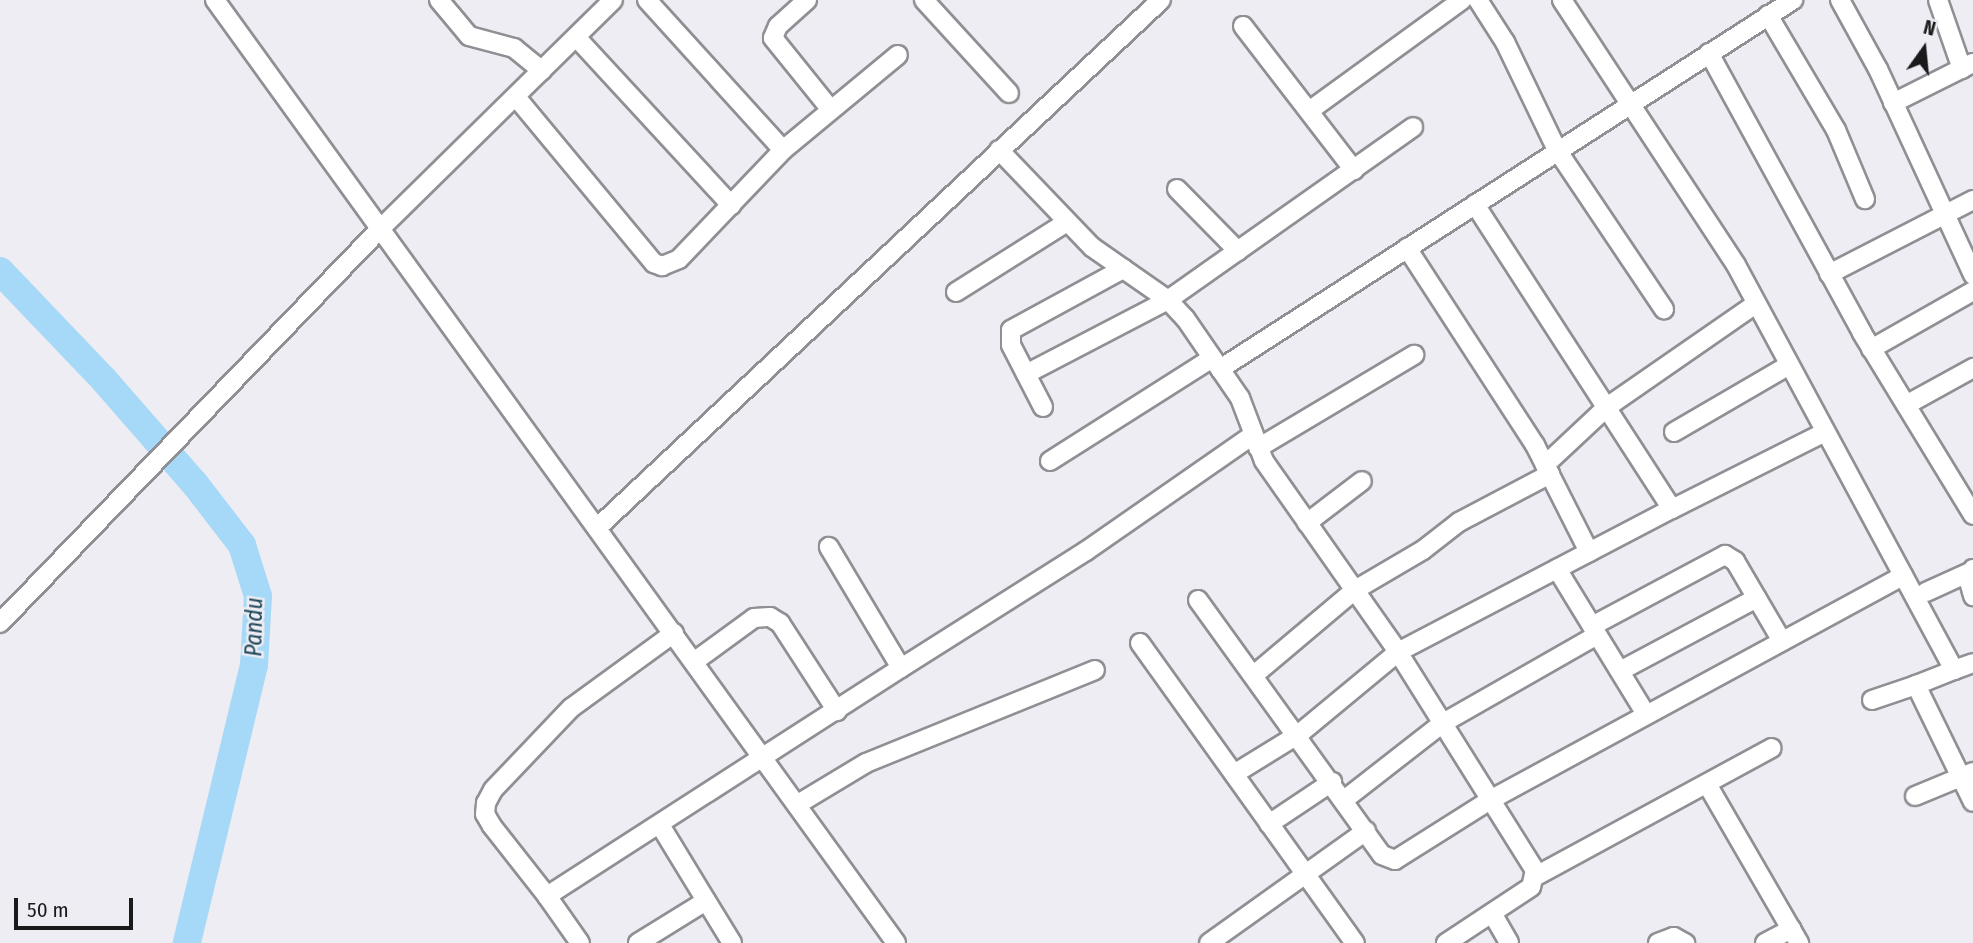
<!DOCTYPE html>
<html>
<head>
<meta charset="utf-8">
<style>
  body { margin:0 }
  #map { position:relative; width:1973px; height:943px; overflow:hidden; background:#eeedf3; font-family:"Fira Sans Condensed",sans-serif }
  div>[style] { position:absolute }
  .river>* { height:28px; margin:-14px; padding:0 14px; transform-origin:14px; border-radius:14px; background:#a5d9f7 }
  .roads { filter:drop-shadow(2px 0 #8f8f94) drop-shadow(-2px 0 #8f8f94) drop-shadow(0 2px #8f8f94) drop-shadow(0 -2px #8f8f94) }
  .minor>* { height:18px; margin:-9px; padding:0 9px; transform-origin:9px; border-radius:9px; background:#fff }
  span { translate:-50% -50%; white-space:nowrap; text-align:center; line-height:1.15; -webkit-text-stroke:5px #eeedf3; paint-order:stroke }
  .water-label { font-size:23px; color:#184157; font-style:italic }
  .north { position:absolute; left:1889px; top:14px; width:70px; height:70px; -webkit-text-stroke:5px #eeedf3; paint-order:stroke; rotate:15deg; font-size:19px; font-weight:700; line-height:28px; text-align:center; color:#1a1a1b }
  .north::after { content:''; display:block; margin:auto; width:24px; height:32px; background:#1a1a1b; clip-path:polygon(50% 0,100% 100%,50% 72%,0 100%) }
  .scale { position:absolute; left:14px; top:898px; width:119px; height:32px; box-sizing:border-box; border:4px solid #1a1a1b; border-top:0; padding-left:9px; font-size:21px; line-height:24px; white-space:nowrap; color:#1a1a1b; -webkit-text-stroke:5px #eeedf3; paint-order:stroke }
</style>
</head>
<body>
<div id="map">
  <div class="river">
    <i style="left:0;top:271px;width:152px;rotate:46.3deg"></i>
    <i style="left:105px;top:381px;width:137px;rotate:48.9deg"></i>
    <i style="left:195px;top:484px;width:77px;rotate:52.4deg"></i>
    <i style="left:242px;top:545px;width:53px;rotate:72.6deg"></i>
    <i style="left:258px;top:596px;width:69px;rotate:93.3deg"></i>
    <i style="left:254px;top:665px;width:286px;rotate:103.6deg"></i>
  </div>
  <div class="roads">
    <div class="minor">
      <i style="left:215px;top:0;width:1163px;rotate:54.16deg"></i>
      <i style="left:439px;top:0;width:47px;rotate:50.2deg"></i>
      <i style="left:469px;top:36px;width:47px;rotate:14.9deg"></i>
      <i style="left:514px;top:48px;width:36px;rotate:39deg"></i>
      <i style="left:647px;top:0;width:202px;rotate:47.8deg"></i>
      <i style="left:807px;top:0;width:39px;rotate:138deg"></i>
      <i style="left:778px;top:26px;width:13px;rotate:113deg"></i>
      <i style="left:773px;top:38px;width:92px;rotate:51.1deg"></i>
      <i style="left:924px;top:0;width:126px;rotate:47.6deg"></i>
      <i style="left:1478px;top:0;width:50px;rotate:57.3deg"></i>
      <i style="left:1505px;top:42px;width:120px;rotate:64.3deg"></i>
      <i style="left:1557px;top:150px;width:192px;rotate:56.1deg"></i>
      <i style="left:1562px;top:0;width:317px;rotate:56.7deg"></i>
      <i style="left:1736px;top:265px;width:460px;rotate:61.7deg"></i>
      <i style="left:1954px;top:670px;width:41px;rotate:158.5deg"></i>
      <i style="left:1916px;top:685px;width:130px;rotate:64deg"></i>
      <i style="left:1840px;top:0;width:79px;rotate:61.2deg"></i>
      <i style="left:1878px;top:69px;width:227px;rotate:65.2deg"></i>
      <i style="left:1938px;top:0;width:73px;rotate:70.8deg"></i>
      <i style="left:1768px;top:15px;width:134px;rotate:59.4deg"></i>
      <i style="left:1836px;top:130px;width:75px;rotate:67.2deg"></i>
      <i style="left:1243px;top:26px;width:182px;rotate:52.4deg"></i>
      <i style="left:576px;top:37px;width:229px;rotate:47.3deg"></i>
      <i style="left:1709px;top:53px;width:319px;rotate:61.3deg"></i>
      <i style="left:1862px;top:333px;width:213px;rotate:58.6deg"></i>
      <i style="left:516px;top:97px;width:216px;rotate:50.3deg"></i>
      <i style="left:654px;top:263px;width:9px;rotate:21deg"></i>
      <i style="left:662px;top:266px;width:18px;rotate:-22deg"></i>
      <i style="left:679px;top:259px;width:151px;rotate:-46.3deg"></i>
      <i style="left:783px;top:150px;width:149px;rotate:-39.6deg"></i>
      <i style="left:1893px;top:103px;width:89px;rotate:-26.6deg"></i>
      <i style="left:1309px;top:111px;width:189px;rotate:-36deg"></i>
      <i style="left:999px;top:150px;width:134px;rotate:46.2deg"></i>
      <i style="left:1092px;top:247px;width:93px;rotate:34.9deg"></i>
      <i style="left:1168px;top:300px;width:25px;rotate:47deg"></i>
      <i style="left:1185px;top:318px;width:97px;rotate:55.5deg"></i>
      <i style="left:1240px;top:398px;width:67px;rotate:69.1deg"></i>
      <i style="left:1264px;top:461px;width:233px;rotate:54.9deg"></i>
      <i style="left:1398px;top:652px;width:257px;rotate:57.9deg"></i>
      <i style="left:1535px;top:870px;width:17px;rotate:103deg"></i>
      <i style="left:1531px;top:887px;width:102px;rotate:146.6deg"></i>
      <i style="left:1177px;top:189px;width:87px;rotate:45.5deg"></i>
      <i style="left:1407px;top:248px;width:235px;rotate:57deg"></i>
      <i style="left:1535px;top:445px;width:120px;rotate:63.2deg"></i>
      <i style="left:1829px;top:274px;width:162px;rotate:-27.2deg"></i>
      <i style="left:956px;top:292px;width:131px;rotate:-32.2deg"></i>
      <i style="left:1871px;top:349px;width:117px;rotate:-29.6deg"></i>
      <i style="left:1220px;top:369px;width:682px;rotate:-32.78deg"></i>
      <i style="left:1026px;top:374px;width:160px;rotate:-27.5deg"></i>
      <i style="left:1168px;top:300px;width:300px;rotate:-35.2deg"></i>
      <i style="left:1906px;top:405px;width:77px;rotate:-28.9deg"></i>
      <i style="left:1043px;top:407px;width:70px;rotate:-117.3deg"></i>
      <i style="left:1011px;top:345px;width:15px;rotate:-90deg"></i>
      <i style="left:1011px;top:330px;width:128px;rotate:-28.6deg"></i>
      <i style="left:1674px;top:432px;width:133px;rotate:-30.2deg"></i>
      <i style="left:1258px;top:448px;width:182px;rotate:-30.8deg"></i>
      <i style="left:1050px;top:461px;width:192px;rotate:-32.4deg"></i>
      <i style="left:1672px;top:509px;width:171px;rotate:-26.7deg"></i>
      <i style="left:1307px;top:523px;width:69px;rotate:-37.4deg"></i>
      <i style="left:598px;top:527px;width:771px;rotate:-43.11deg"></i>
      <i style="left:1557px;top:569px;width:170px;rotate:58.5deg"></i>
      <i style="left:1973px;top:569px;width:10px;rotate:119deg"></i>
      <i style="left:1968px;top:578px;width:19px;rotate:74deg"></i>
      <i style="left:1926px;top:592px;width:48px;rotate:-24.4deg"></i>
      <i style="left:1198px;top:600px;width:314px;rotate:54.2deg"></i>
      <i style="left:1382px;top:855px;width:14px;rotate:21deg"></i>
      <i style="left:1395px;top:860px;width:115px;rotate:-32.2deg"></i>
      <i style="left:1492px;top:799px;width:468px;rotate:-28.5deg"></i>
      <i style="left:0;top:623px;width:546px;rotate:-46.04deg"></i>
      <i style="left:379px;top:230px;width:328px;rotate:-44.5deg"></i>
      <i style="left:1592px;top:626px;width:151px;rotate:-28.1deg"></i>
      <i style="left:1725px;top:555px;width:12px;rotate:31deg"></i>
      <i style="left:1735px;top:561px;width:93px;rotate:59.6deg"></i>
      <i style="left:674px;top:633px;width:127px;rotate:143.9deg"></i>
      <i style="left:571px;top:708px;width:113px;rotate:133.6deg"></i>
      <i style="left:493px;top:790px;width:15px;rotate:118deg"></i>
      <i style="left:486px;top:803px;width:11px;rotate:95deg"></i>
      <i style="left:485px;top:814px;width:14px;rotate:60deg"></i>
      <i style="left:492px;top:826px;width:89px;rotate:51.8deg"></i>
      <i style="left:547px;top:896px;width:421px;rotate:-32.8deg"></i>
      <i style="left:901px;top:668px;width:141px;rotate:-120.8deg"></i>
      <i style="left:1140px;top:643px;width:369px;rotate:54.4deg"></i>
      <i style="left:695px;top:661px;width:73px;rotate:-36.1deg"></i>
      <i style="left:754px;top:618px;width:16px;rotate:-4deg"></i>
      <i style="left:770px;top:617px;width:12px;rotate:31deg"></i>
      <i style="left:780px;top:623px;width:105px;rotate:57.1deg"></i>
      <i style="left:901px;top:668px;width:219px;rotate:-32.3deg"></i>
      <i style="left:1086px;top:551px;width:203px;rotate:-34.8deg"></i>
      <i style="left:1954px;top:670px;width:20px;rotate:-20deg"></i>
      <i style="left:1620px;top:671px;width:155px;rotate:-28.1deg"></i>
      <i style="left:1254px;top:675px;width:132px;rotate:-40.1deg"></i>
      <i style="left:1355px;top:590px;width:79px;rotate:-30.5deg"></i>
      <i style="left:1423px;top:550px;width:46px;rotate:-37.9deg"></i>
      <i style="left:1459px;top:522px;width:103px;rotate:-27.8deg"></i>
      <i style="left:1550px;top:474px;width:10px;rotate:-119deg"></i>
      <i style="left:1545px;top:465px;width:85px;rotate:-43.1deg"></i>
      <i style="left:1607px;top:407px;width:181px;rotate:-34.7deg"></i>
      <i style="left:1872px;top:700px;width:46px;rotate:-18.8deg"></i>
      <i style="left:1234px;top:774px;width:76px;rotate:-31.6deg"></i>
      <i style="left:1299px;top:734px;width:129px;rotate:-39.6deg"></i>
      <i style="left:1398px;top:652px;width:309px;rotate:-27.6deg"></i>
      <i style="left:1672px;top:509px;width:363px;rotate:-122.9deg"></i>
      <i style="left:1707px;top:784px;width:184px;rotate:59.9deg"></i>
      <i style="left:1915px;top:796px;width:63px;rotate:-22.5deg"></i>
      <i style="left:1344px;top:800px;width:125px;rotate:-37.9deg"></i>
      <i style="left:1443px;top:723px;width:177px;rotate:-29.7deg"></i>
      <i style="left:798px;top:804px;width:79px;rotate:-31.1deg"></i>
      <i style="left:866px;top:763px;width:247px;rotate:-22.1deg"></i>
      <i style="left:1269px;top:824px;width:76px;rotate:-33.7deg"></i>
      <i style="left:660px;top:825px;width:138px;rotate:58.6deg"></i>
      <i style="left:1536px;top:876px;width:268px;rotate:-28.5deg"></i>
      <i style="left:547px;top:896px;width:57px;rotate:54.9deg"></i>
      <i style="left:1492px;top:913px;width:34px;rotate:60deg"></i>
      <i style="left:638px;top:943px;width:80px;rotate:-31.7deg"></i>
      <i style="left:1209px;top:943px;width:193px;rotate:-35.5deg"></i>
      <i style="left:1658px;top:943px;width:17px;rotate:-21deg"></i>
      <i style="left:1674px;top:937px;width:13px;rotate:29deg"></i>
      <i style="left:1765px;top:943px;width:30px;rotate:-28deg"></i>
    </div>
  </div>
  <div class="water-label">
    <span style="left:254px;top:627px;rotate:-89deg">Pandu</span>
  </div>
  <div class="north">N</div>
  <div class="scale">50 m</div>
</div>
</body>
</html>
